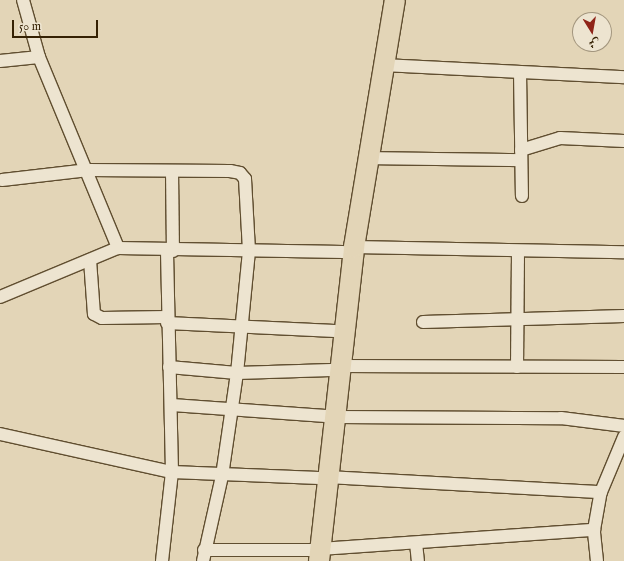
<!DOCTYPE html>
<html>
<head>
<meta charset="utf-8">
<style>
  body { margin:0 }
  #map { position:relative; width:624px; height:561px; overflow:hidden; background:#e3d5b7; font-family:"IM FELL English",Amiri,serif }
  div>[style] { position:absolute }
  .roads { filter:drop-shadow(1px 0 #604e30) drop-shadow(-1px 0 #604e30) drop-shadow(0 1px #604e30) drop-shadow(0 -1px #604e30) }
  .minor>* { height:12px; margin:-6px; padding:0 6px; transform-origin:6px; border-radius:6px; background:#ede4d0 }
  .primary>* { height:20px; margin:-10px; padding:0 10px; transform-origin:10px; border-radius:10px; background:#e3d5b7 }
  span { translate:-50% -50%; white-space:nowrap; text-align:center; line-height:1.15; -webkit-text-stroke:3px #ede4d0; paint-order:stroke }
  .north { position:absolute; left:572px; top:12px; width:40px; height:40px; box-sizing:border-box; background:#ede4d0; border:1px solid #a3967e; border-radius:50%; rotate:169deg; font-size:11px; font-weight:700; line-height:16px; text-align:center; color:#352103 }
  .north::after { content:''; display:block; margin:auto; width:14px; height:18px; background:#8f2418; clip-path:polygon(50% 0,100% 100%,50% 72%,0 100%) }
  .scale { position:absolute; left:12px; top:20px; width:86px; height:18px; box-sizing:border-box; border:2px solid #352103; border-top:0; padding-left:5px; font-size:12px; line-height:14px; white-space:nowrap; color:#352103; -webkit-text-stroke:3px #ede4d0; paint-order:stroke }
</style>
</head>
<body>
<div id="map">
  <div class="roads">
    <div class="minor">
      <i style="left:23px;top:0;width:59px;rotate:74.3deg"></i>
      <i style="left:39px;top:57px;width:207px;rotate:67.5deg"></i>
      <i style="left:118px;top:248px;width:225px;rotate:1deg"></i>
      <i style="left:0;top:61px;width:39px;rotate:-6deg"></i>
      <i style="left:384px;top:65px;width:240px;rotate:2.9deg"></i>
      <i style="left:520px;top:72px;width:124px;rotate:89.1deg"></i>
      <i style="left:521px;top:150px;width:41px;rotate:-17.1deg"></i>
      <i style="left:560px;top:138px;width:64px;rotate:2.7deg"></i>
      <i style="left:369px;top:158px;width:152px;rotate:0.8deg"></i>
      <i style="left:172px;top:171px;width:80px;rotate:89.3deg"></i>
      <i style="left:2px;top:180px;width:87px;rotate:-6.6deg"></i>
      <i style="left:88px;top:170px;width:142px;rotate:0.4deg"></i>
      <i style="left:230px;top:171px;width:10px;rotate:11deg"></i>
      <i style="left:240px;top:173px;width:8px;rotate:50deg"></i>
      <i style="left:245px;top:179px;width:72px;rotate:86.8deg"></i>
      <i style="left:249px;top:251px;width:123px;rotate:95.6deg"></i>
      <i style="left:237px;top:373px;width:104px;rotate:98.3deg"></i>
      <i style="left:222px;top:476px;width:87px;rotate:102.6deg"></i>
      <i style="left:354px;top:247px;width:270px;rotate:1.1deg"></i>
      <i style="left:90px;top:260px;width:54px;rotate:85.8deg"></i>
      <i style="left:94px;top:314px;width:9px;rotate:27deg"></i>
      <i style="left:102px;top:318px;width:65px;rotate:-0.9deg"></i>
      <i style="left:0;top:297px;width:128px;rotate:-22.6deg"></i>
      <i style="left:423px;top:322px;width:201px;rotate:-1.7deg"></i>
      <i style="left:167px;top:323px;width:168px;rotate:2.7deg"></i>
      <i style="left:342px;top:366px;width:282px;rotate:0.2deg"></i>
      <i style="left:169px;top:367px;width:68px;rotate:5deg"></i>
      <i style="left:237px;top:373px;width:94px;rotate:-1.8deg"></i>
      <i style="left:517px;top:367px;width:115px;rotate:-89.5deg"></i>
      <i style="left:172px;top:405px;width:154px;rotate:4.1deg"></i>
      <i style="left:337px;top:417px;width:224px;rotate:0.3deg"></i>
      <i style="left:561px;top:418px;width:64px;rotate:7.2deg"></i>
      <i style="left:0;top:434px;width:176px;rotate:12.5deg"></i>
      <i style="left:172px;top:472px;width:147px;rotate:2.3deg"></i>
      <i style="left:329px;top:477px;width:272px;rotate:3.2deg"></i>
      <i style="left:416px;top:543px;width:18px;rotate:84deg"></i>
      <i style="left:320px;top:549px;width:275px;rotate:-4deg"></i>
      <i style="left:204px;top:550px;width:107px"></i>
      <i style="left:162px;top:561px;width:90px;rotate:-83.6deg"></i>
      <i style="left:172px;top:472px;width:221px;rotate:-91.3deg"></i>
      <i style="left:597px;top:561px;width:31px;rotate:-96deg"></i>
      <i style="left:594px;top:530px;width:39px;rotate:-80deg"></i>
      <i style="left:601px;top:492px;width:60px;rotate:-67.3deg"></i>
    </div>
    <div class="primary">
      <i style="left:319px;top:561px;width:316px;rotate:-83.6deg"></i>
      <i style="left:354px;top:247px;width:250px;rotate:-80.6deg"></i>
    </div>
  </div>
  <div class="north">ش</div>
  <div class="scale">50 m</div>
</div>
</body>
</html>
